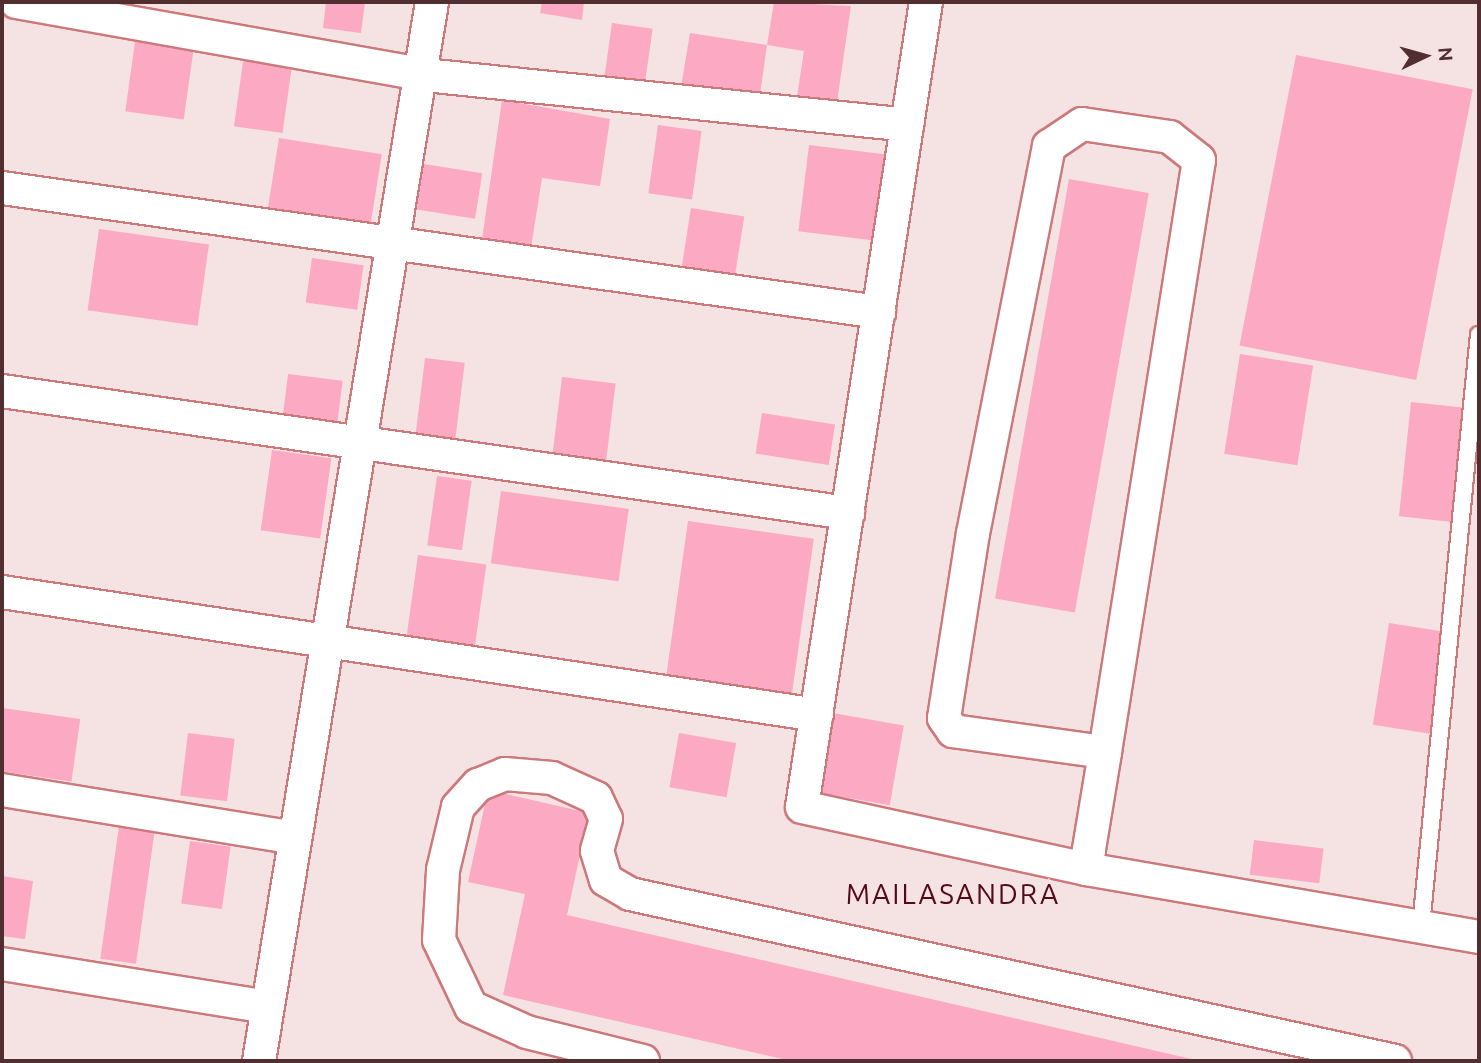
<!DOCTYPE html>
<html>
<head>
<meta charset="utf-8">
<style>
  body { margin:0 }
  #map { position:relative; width:1481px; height:1063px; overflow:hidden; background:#f5e2e2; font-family:Ubuntu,sans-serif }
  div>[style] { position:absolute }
  .building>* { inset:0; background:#fca9c4; transform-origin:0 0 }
  .roads { filter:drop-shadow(2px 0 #cb797b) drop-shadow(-2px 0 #cb797b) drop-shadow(0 2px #cb797b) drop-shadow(0 -2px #cb797b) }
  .service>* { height:16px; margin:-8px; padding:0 8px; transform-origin:8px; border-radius:8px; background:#fff }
  .minor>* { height:32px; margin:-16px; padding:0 16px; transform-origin:16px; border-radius:16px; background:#fff }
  span { translate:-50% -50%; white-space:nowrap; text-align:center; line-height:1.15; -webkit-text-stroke:7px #f5e2e2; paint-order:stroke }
  .quarter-label { font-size:28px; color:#520a15; letter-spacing:2px }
  .frame { position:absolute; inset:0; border:4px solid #512e2f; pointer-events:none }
  .north { position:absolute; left:1390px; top:21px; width:70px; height:70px; -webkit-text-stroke:5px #f5e2e2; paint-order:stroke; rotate:85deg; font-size:19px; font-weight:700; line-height:28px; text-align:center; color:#512e2f }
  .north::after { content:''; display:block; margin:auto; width:24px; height:32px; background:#512e2f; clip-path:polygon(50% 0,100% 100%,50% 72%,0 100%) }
</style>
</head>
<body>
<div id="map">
  <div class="building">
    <i style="clip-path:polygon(326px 2px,365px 2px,361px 33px,323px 28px)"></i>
    <i style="clip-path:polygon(542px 2px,584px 2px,582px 20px,540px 13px)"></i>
    <i style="clip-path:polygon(774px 2px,851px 6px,836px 109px,796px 103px,804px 51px,767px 45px,760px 95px,681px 87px,690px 33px,767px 45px)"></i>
    <i style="left:612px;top:23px;width:41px;height:54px;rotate:8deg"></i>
    <i style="left:136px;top:35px;width:59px;height:77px;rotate:8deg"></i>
    <i style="left:244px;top:55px;width:49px;height:72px;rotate:8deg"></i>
    <i style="left:1296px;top:55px;width:180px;height:296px;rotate:11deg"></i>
    <i style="clip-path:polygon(502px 100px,610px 119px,600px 186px,542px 178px,530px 254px,481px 246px)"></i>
    <i style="left:658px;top:125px;width:44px;height:69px;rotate:8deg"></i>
    <i style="left:279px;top:138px;width:104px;height:75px;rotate:9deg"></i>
    <i style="left:809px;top:145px;width:76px;height:87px;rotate:7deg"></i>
    <i style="left:424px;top:164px;width:59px;height:46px;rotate:9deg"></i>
    <i style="left:1069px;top:179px;width:81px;height:426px;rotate:10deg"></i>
    <i style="left:691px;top:208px;width:54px;height:72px;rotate:9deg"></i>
    <i style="left:99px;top:229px;width:111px;height:82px;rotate:8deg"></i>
    <i style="left:312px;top:258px;width:52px;height:45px;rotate:8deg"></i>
    <i style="left:1240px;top:354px;width:74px;height:101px;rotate:9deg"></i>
    <i style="left:425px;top:358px;width:40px;height:79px;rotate:7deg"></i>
    <i style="left:288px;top:374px;width:55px;height:41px;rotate:7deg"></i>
    <i style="left:562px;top:377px;width:54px;height:78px;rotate:7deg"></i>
    <i style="left:1411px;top:402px;width:54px;height:115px;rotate:6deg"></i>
    <i style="left:762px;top:413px;width:74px;height:41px;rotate:9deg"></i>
    <i style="left:272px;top:450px;width:60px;height:81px;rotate:8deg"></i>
    <i style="left:437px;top:476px;width:35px;height:70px;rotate:8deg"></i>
    <i style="left:501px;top:491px;width:129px;height:73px;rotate:8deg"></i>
    <i style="left:688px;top:521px;width:127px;height:163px;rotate:8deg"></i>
    <i style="left:418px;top:555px;width:69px;height:87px;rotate:8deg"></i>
    <i style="left:1389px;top:623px;width:58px;height:103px;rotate:9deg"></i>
    <i style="left:2px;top:708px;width:79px;height:63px;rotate:8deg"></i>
    <i style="left:827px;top:712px;width:78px;height:81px;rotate:10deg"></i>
    <i style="left:188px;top:733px;width:47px;height:63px;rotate:7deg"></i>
    <i style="left:679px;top:733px;width:58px;height:55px;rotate:10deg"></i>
    <i style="clip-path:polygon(488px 790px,589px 813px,567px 915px,1200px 1061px,791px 1061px,503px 995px,525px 894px,468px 882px)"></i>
    <i style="left:119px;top:826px;width:36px;height:134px;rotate:8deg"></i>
    <i style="left:1254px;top:840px;width:70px;height:35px;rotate:7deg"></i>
    <i style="left:190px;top:841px;width:41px;height:63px;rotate:8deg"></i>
    <i style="clip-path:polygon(2px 876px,33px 881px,25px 939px,2px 936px)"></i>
  </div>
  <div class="roads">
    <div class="service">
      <i style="left:1421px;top:926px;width:594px;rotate:-84.4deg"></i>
    </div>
    <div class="minor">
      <i style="left:16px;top:2px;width:415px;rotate:10.1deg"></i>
      <i style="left:425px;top:75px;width:485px;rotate:5.9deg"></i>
      <i style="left:926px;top:2px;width:814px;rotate:98.76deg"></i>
      <i style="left:802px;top:807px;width:291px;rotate:12.3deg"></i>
      <i style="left:1086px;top:869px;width:399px;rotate:9.8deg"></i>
      <i style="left:2px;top:188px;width:886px;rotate:8.05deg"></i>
      <i style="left:2px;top:391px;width:855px;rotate:8.21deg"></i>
      <i style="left:2px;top:592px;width:824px;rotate:8.58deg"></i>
      <i style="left:2px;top:790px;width:297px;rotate:9.3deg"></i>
      <i style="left:1086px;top:869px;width:20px;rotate:-81deg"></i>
      <i style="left:1089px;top:849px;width:98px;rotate:-80.6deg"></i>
      <i style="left:1105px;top:752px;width:599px;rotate:-80.98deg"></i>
      <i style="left:1199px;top:160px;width:37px;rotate:-142deg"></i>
      <i style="left:1170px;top:137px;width:89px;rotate:-171.6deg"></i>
      <i style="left:1082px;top:124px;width:40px;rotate:146deg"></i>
      <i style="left:1049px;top:146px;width:394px;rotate:101.1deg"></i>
      <i style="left:973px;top:533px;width:187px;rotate:98.9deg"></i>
      <i style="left:944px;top:718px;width:16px;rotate:55deg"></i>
      <i style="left:953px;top:731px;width:153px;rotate:7.9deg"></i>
      <i style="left:2px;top:964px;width:268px;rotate:9.2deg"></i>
      <i style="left:259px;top:1061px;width:1073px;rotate:-80.72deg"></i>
      <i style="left:643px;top:1061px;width:120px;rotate:-166deg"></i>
      <i style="left:527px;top:1032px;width:61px;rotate:-155.9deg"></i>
      <i style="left:471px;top:1007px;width:74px;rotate:-115.5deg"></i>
      <i style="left:439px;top:940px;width:70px;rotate:-86.7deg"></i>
      <i style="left:443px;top:870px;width:65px;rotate:-76.6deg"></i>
      <i style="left:458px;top:807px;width:30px;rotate:-48deg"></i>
      <i style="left:478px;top:785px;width:29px;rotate:-22deg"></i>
      <i style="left:505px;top:774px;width:47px;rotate:4.9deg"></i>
      <i style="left:552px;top:778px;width:48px;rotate:24.4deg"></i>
      <i style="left:596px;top:798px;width:23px;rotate:65deg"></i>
      <i style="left:606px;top:819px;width:33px;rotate:106deg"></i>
      <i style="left:597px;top:851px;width:30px;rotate:73deg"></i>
      <i style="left:606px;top:880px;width:28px;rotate:30deg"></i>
      <i style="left:630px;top:894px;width:783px;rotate:12.31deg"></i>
    </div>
  </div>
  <div class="quarter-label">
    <span style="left:953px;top:894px">MAILASANDRA</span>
  </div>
  <div class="frame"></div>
  <div class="north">N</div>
</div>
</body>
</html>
